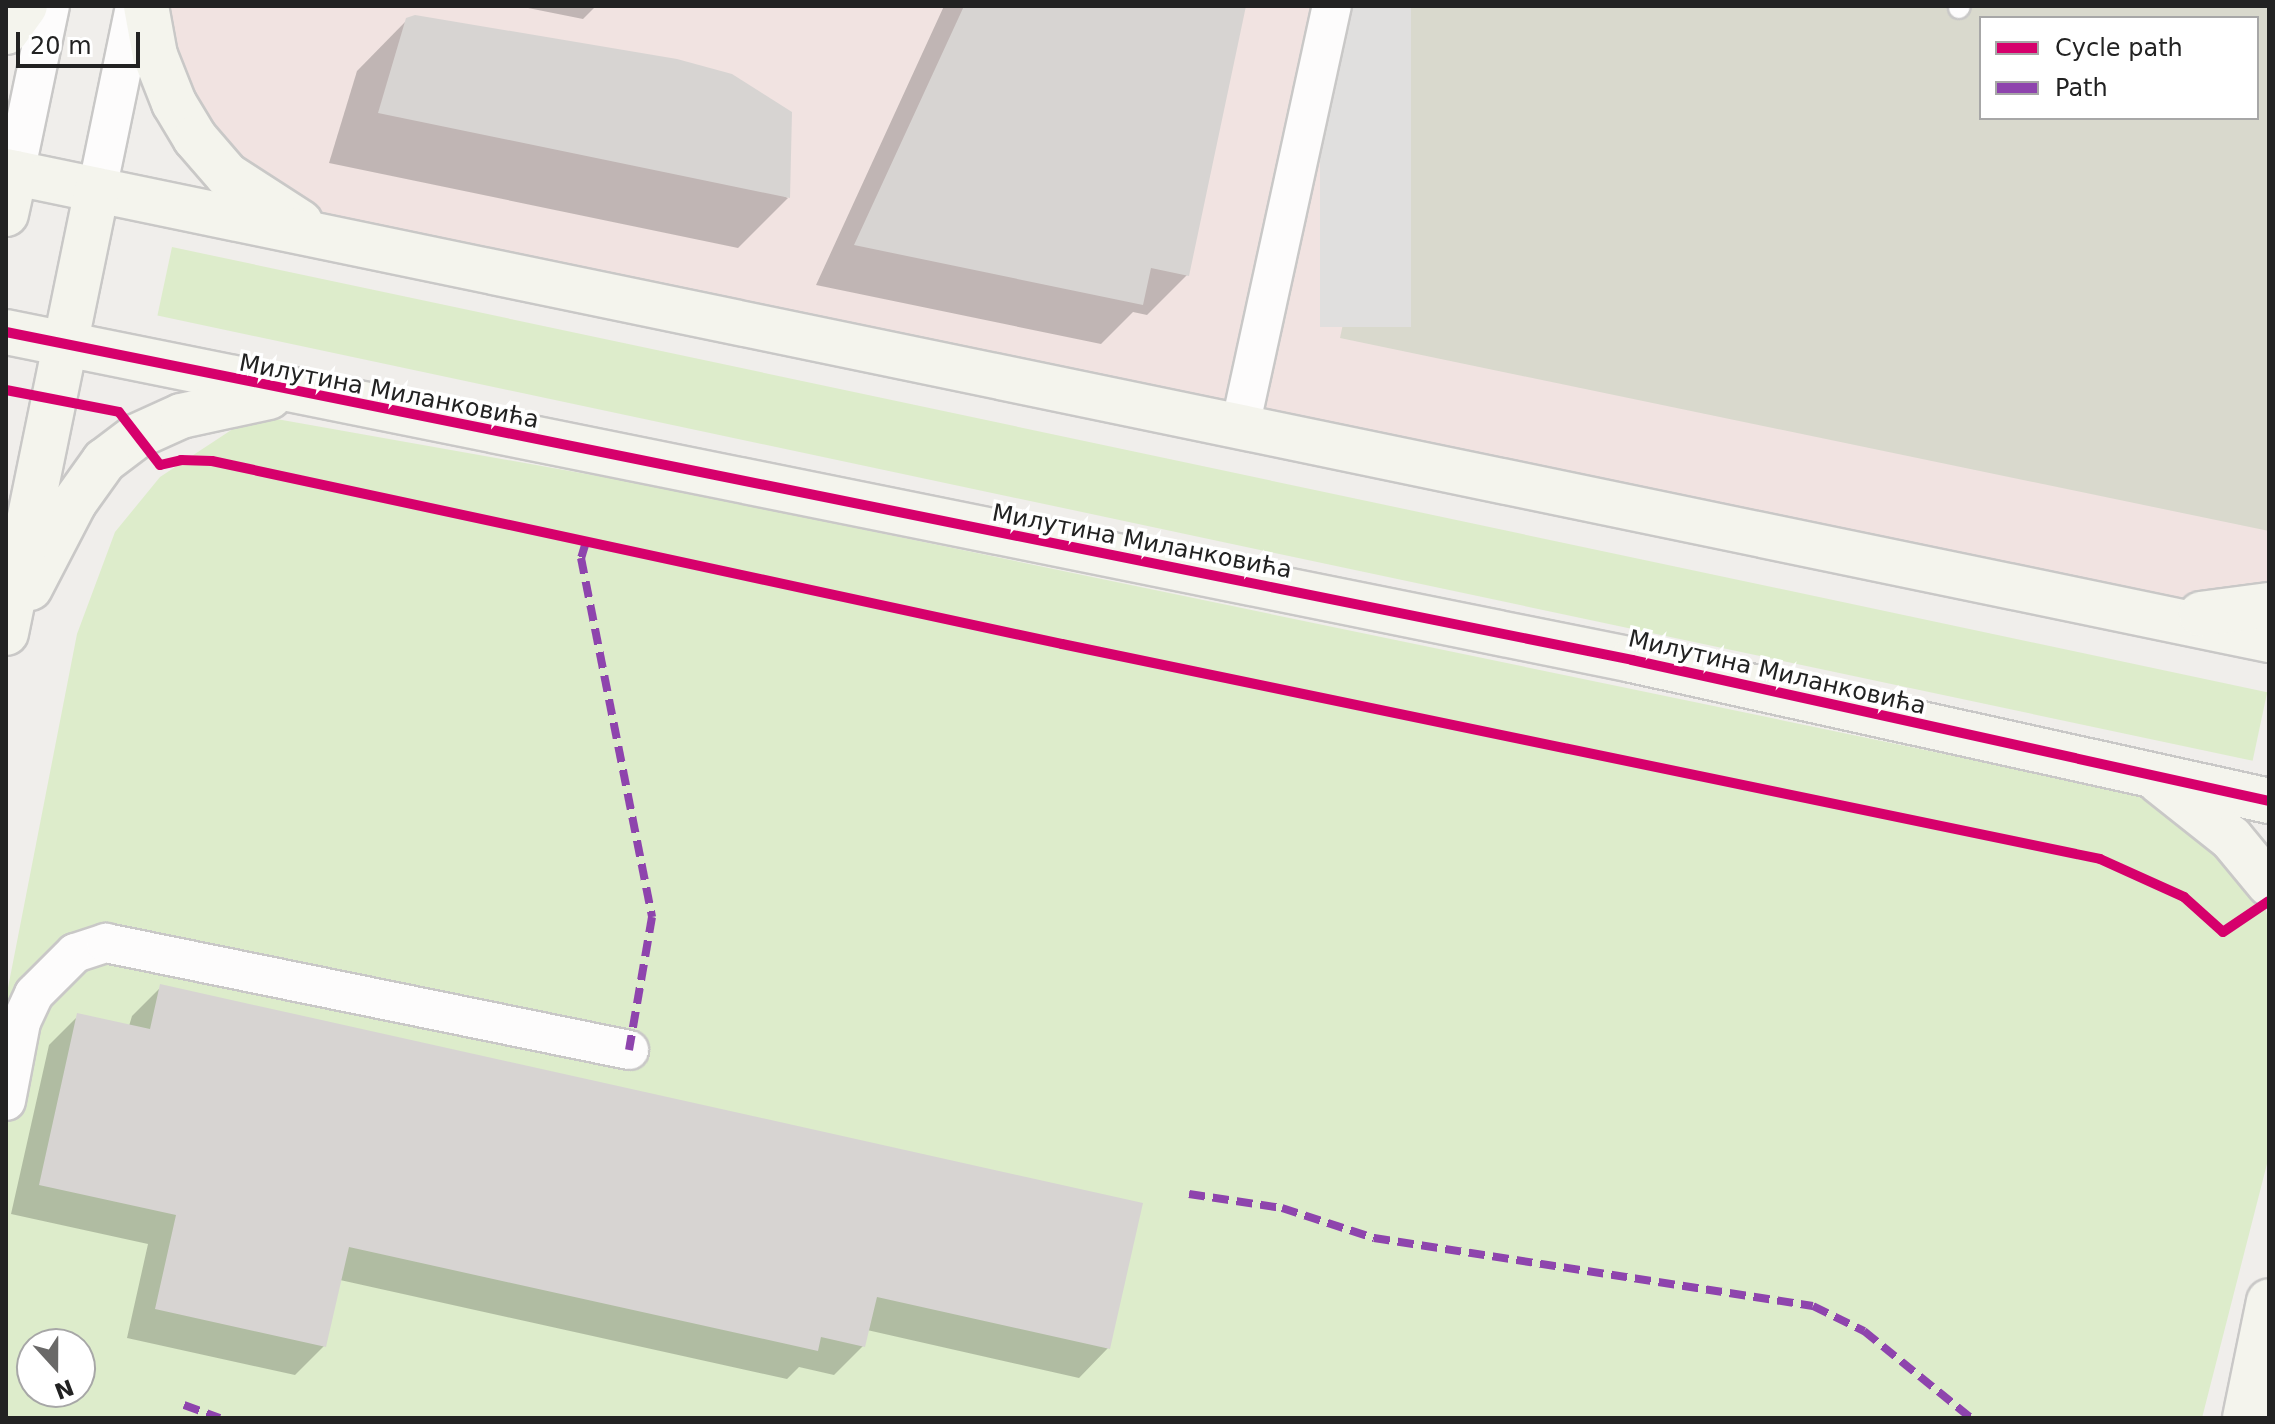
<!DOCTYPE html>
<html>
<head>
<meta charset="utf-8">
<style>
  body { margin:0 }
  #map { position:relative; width:2275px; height:1424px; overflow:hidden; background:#f0eeeb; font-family:"DejaVu Sans",sans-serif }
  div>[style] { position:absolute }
  .commercial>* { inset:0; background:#f1e3e1 }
  .construction>* { inset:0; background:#d9d9cd }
  .grass>* { inset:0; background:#ddeccb; transform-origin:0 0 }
  .parking>* { inset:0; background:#e0dfde; transform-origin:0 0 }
  .shadow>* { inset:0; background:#0003 }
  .building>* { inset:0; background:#d7d4d2 }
  .roads { filter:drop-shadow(2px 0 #c9c8c7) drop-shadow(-2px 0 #c9c8c7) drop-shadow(0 2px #c9c8c7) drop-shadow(0 -2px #c9c8c7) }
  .lane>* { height:20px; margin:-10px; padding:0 10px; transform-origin:10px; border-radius:10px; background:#fdfcfc }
  .street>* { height:38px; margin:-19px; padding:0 19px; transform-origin:19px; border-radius:19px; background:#fdfcfc }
  .secondary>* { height:44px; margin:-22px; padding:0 22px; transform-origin:22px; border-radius:22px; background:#f4f4ed }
  .quiet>* { height:8px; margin-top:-4px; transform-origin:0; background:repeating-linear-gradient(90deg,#8e44ad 0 16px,transparent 0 24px) }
  .cycleway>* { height:10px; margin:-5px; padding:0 5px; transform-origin:5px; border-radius:5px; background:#d6006c }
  span { translate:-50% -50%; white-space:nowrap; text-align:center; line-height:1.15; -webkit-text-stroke:7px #fff; paint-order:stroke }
  .street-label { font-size:24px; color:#222 }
  .frame { position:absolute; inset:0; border:8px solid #222; pointer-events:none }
  .legend { position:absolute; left:1979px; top:16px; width:280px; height:104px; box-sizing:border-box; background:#fff; border:2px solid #a7a7a7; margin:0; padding:10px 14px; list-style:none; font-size:24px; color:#222 }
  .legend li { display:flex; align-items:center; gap:16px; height:40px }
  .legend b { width:40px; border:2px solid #a7a7a7 }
  .north { position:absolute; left:16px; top:1328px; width:80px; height:80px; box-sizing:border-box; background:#fff; border:2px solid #a7a7a7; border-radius:50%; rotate:159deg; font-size:22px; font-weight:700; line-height:32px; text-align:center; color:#222 }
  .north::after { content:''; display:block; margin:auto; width:28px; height:36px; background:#6a6968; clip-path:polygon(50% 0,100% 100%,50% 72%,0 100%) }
  .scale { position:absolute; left:16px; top:32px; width:124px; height:36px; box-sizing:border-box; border:4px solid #222; border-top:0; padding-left:10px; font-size:24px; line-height:28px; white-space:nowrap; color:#222; -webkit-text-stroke:6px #fff; paint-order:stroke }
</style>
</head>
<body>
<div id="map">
  <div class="commercial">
    <i style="clip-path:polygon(evenodd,165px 6px,2269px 6px,2269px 602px,2173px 614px,331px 234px,235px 174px,188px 104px,165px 6px,1981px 18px,2257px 18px,2257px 118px,1981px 118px,1981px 18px)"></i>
  </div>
  <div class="construction">
    <i style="clip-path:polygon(evenodd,1411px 6px,2269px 6px,2269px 531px,1340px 338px,1411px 6px,1981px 18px,2257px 18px,2257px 118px,1981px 118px,1981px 18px)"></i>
  </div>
  <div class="grass">
    <i style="left:172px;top:247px;width:2142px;height:70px;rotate:12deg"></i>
    <i style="clip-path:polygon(evenodd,254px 415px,654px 486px,2137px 794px,2190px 829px,2264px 903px,2269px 922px,2269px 1156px,2202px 1418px,6px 1418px,6px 998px,77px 634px,115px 532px,160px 477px,254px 415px,32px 1344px,80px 1344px,80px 1392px,32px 1392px,32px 1344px)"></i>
  </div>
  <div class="parking">
    <i style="left:1320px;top:6px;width:91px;height:321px"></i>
  </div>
  <div class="shadow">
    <i style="clip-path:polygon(518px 6px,596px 6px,583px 19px)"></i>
    <i style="clip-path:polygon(944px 6px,1244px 6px,1187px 275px,1147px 315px,1133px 312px,1101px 344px,816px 285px)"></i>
    <i style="clip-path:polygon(407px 20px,788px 198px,738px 248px,329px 163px,357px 71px)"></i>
    <i style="clip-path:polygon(161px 987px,1108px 1348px,1079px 1378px,867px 1330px,863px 1346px,834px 1375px,799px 1367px,787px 1379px,340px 1280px,324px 1346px,295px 1375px,127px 1338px,148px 1244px,11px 1214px,49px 1045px,78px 1016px,129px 1026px,132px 1016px)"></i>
  </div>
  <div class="building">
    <i style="clip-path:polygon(964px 6px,1246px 6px,1189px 276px,1151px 268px,1143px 305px,854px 245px)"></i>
    <i style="clip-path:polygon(415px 15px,677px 59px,732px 74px,792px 112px,790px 198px,378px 113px,406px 18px)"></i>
    <i style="clip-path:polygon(160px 984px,1143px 1203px,1110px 1349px,877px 1297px,865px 1347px,821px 1337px,818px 1351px,349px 1247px,326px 1347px,155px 1309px,176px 1215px,39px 1185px,77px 1013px,150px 1029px)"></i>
  </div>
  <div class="roads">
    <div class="lane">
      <i style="left:1959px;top:8px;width:2px;rotate:-63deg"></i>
    </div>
    <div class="street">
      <i style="left:15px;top:173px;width:171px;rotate:-78.2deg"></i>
      <i style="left:97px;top:190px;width:188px;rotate:-78.3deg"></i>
      <i style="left:1240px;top:427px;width:431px;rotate:-77.7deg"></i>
      <i style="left:6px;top:1101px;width:80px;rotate:-79.2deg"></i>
      <i style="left:21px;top:1022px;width:31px;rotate:-65deg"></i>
      <i style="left:34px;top:994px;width:58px;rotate:-45deg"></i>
      <i style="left:75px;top:953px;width:33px;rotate:-18deg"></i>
      <i style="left:106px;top:943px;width:534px;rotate:11.56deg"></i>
    </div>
    <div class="secondary">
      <i style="left:146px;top:6px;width:50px;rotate:79.6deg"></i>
      <i style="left:155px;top:55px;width:52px;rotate:68.4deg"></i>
      <i style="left:174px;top:103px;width:41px;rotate:59deg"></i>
      <i style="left:195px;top:138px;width:49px;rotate:49.1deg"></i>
      <i style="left:227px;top:175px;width:87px;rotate:32.8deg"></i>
      <i style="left:6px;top:32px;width:32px;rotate:-54deg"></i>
      <i style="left:6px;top:171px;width:2311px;rotate:11.71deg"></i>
      <i style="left:6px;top:214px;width:42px;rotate:-77.6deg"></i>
      <i style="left:6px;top:332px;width:1659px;rotate:11.4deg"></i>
      <i style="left:1632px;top:660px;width:652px;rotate:12.48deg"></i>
      <i style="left:30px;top:588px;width:96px;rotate:-62.6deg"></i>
      <i style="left:74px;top:503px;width:52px;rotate:-54.5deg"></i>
      <i style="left:104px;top:461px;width:41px;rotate:-37.1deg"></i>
      <i style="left:137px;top:436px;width:48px;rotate:-24.4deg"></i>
      <i style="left:181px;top:416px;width:90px;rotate:-12.2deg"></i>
      <i style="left:2201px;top:614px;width:69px;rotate:-7.5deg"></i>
      <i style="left:6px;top:633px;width:452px;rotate:-78.4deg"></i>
      <i style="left:2159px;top:781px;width:92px;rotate:38.4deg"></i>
      <i style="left:2231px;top:838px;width:60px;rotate:50.4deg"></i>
      <i style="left:2245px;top:1418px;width:119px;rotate:-78.4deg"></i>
    </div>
  </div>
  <div class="quiet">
    <i style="left:586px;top:542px;width:17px;rotate:107deg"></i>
    <i style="left:581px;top:558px;width:366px;rotate:78.8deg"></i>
    <i style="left:652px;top:917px;width:135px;rotate:99.8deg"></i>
    <i style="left:1189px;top:1194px;width:94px;rotate:8.6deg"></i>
    <i style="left:1282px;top:1208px;width:97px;rotate:18.1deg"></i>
    <i style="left:1374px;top:1238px;width:444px;rotate:8.8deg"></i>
    <i style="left:1813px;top:1306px;width:57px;rotate:26.1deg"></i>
    <i style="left:1864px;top:1331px;width:138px;rotate:39.1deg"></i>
    <i style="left:184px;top:1405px;width:38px;rotate:20deg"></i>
  </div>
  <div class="cycleway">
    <i style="left:6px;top:332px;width:1659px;rotate:11.4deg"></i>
    <i style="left:1632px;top:660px;width:652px;rotate:12.48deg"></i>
    <i style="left:6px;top:390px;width:115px;rotate:11deg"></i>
    <i style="left:119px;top:412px;width:67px;rotate:52.3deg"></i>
    <i style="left:160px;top:465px;width:22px;rotate:-13deg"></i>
    <i style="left:181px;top:460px;width:31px;rotate:2deg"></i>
    <i style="left:212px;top:461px;width:869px;rotate:12.15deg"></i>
    <i style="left:1062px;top:644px;width:1060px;rotate:11.7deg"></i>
    <i style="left:2100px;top:859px;width:92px;rotate:24.3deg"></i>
    <i style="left:2184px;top:897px;width:52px;rotate:41.9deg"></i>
    <i style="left:2223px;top:932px;width:55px;rotate:-34deg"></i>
  </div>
  <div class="street-label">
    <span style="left:389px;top:392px;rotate:11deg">Милутина Миланковића</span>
    <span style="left:1142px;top:542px;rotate:11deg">Милутина Миланковића</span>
    <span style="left:1777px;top:673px;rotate:13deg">Милутина Миланковића</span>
  </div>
  <div class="frame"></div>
  <ul class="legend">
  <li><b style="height:10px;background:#d6006c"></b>Cycle path</li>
  <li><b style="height:10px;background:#8e44ad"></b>Path</li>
  </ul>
  <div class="north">N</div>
  <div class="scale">20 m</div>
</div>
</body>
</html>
